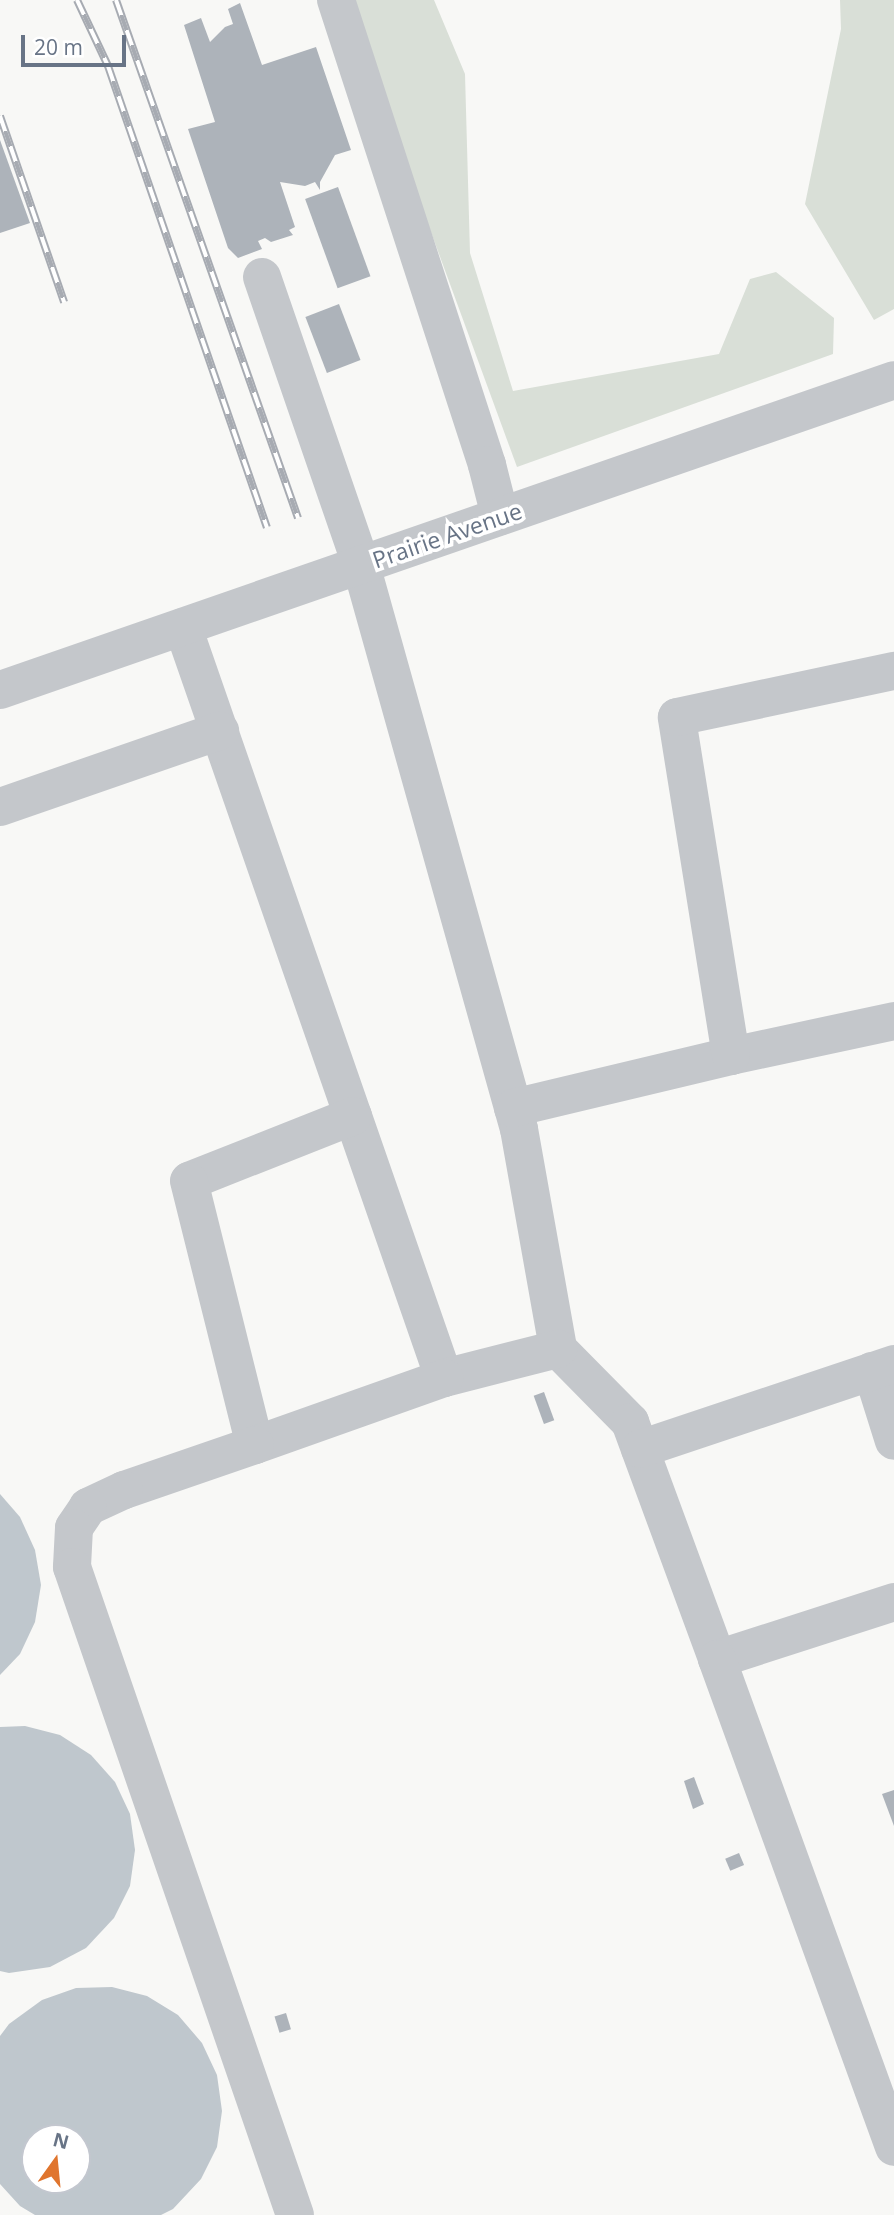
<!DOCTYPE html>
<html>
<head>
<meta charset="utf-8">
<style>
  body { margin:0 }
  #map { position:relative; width:894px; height:2215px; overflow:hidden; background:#f8f8f6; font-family:"Open Sans",sans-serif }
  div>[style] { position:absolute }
  .green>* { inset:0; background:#d9dfd7 }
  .water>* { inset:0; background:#bfc7cd }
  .building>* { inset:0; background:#adb3ba; transform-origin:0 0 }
  .minor>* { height:38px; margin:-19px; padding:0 19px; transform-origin:19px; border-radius:19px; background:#c4c7cb }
  .rail>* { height:8px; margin-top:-4px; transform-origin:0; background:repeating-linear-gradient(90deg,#fff 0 16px,#a7abb2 0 32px); box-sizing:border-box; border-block:2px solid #a7abb2 }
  span { translate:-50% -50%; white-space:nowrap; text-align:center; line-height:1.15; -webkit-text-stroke:7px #fff; paint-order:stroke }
  .street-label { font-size:23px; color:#687486 }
  .north { position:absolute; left:21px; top:2124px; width:70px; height:70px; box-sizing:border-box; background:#fff; border:2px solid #c3c7cf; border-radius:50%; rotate:15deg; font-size:19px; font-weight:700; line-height:28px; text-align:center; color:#687486 }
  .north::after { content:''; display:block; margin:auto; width:24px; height:32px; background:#e0752e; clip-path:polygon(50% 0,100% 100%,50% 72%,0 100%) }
  .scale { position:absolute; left:21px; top:35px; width:105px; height:32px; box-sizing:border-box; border:4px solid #687486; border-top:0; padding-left:9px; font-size:21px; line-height:24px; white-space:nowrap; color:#687486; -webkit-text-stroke:5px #fff; paint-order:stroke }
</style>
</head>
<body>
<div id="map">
  <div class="green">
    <i style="clip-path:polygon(346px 0,434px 0,465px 74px,470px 253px,513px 391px,719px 354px,750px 279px,776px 272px,834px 318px,833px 354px,517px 467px)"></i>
    <i style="clip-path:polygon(840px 0,894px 0,894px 309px,874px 320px,805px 204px,841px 29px)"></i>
  </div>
  <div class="water">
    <i style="clip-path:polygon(0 1494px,20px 1517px,35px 1550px,41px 1585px,35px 1622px,20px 1654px,0 1675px)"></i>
    <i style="clip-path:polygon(25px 1726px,60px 1735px,91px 1755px,115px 1782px,130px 1814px,135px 1850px,130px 1886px,114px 1918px,86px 1948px,50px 1967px,9px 1973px,0 1971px,0 1727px)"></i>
    <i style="clip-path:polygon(evenodd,112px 1987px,147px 1996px,178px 2015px,202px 2043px,217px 2075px,222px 2111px,217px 2147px,201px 2179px,173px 2209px,161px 2215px,35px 2215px,20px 2206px,0 2184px,0 2036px,9px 2024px,42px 2000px,76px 1988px,112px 1987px,35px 2138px,77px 2138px,77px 2180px,35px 2180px,35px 2138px)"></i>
  </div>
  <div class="building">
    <i style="clip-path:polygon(240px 3px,262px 65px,316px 47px,351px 150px,335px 155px,320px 182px,320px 190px,315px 182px,305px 186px,280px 182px,295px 227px,289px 230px,293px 235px,271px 242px,265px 238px,258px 241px,262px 249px,238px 258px,228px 248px,188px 129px,215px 122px,184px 25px,201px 18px,210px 42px,225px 27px,233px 24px,228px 9px)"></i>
    <i style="clip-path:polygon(0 140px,30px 223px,0 233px)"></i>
    <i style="left:338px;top:187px;width:95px;height:35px;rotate:70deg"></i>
    <i style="left:339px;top:304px;width:60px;height:36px;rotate:69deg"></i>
    <i style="left:544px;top:1392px;width:30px;height:11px;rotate:70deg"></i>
    <i style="clip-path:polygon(694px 1777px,704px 1804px,693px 1809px,684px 1781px)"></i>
    <i style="clip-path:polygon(894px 1790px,894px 1826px,882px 1794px)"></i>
    <i style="left:739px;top:1853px;width:13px;height:15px;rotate:67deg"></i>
    <i style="left:286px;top:2013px;width:17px;height:12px;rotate:73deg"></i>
  </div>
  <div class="minor">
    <i style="left:336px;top:0;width:489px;rotate:72deg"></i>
    <i style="left:487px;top:465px;width:53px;rotate:75.7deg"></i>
    <i style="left:262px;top:277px;width:305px;rotate:71deg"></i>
    <i style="left:361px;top:565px;width:586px;rotate:74.35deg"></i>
    <i style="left:519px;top:1129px;width:223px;rotate:79.9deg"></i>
    <i style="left:558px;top:1349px;width:103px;rotate:45.4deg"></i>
    <i style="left:630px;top:1422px;width:252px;rotate:69.8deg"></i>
    <i style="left:183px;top:627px;width:795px;rotate:70.84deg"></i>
    <i style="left:444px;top:1378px;width:118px;rotate:-14.3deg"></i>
    <i style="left:0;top:690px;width:946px;rotate:-19.12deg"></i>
    <i style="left:0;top:807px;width:233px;rotate:-19.1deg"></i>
    <i style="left:731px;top:1056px;width:167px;rotate:-12.1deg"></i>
    <i style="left:513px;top:1108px;width:224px;rotate:-13.4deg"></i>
    <i style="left:731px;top:1056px;width:343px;rotate:-99.1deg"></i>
    <i style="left:677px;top:717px;width:222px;rotate:-12deg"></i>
    <i style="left:353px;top:1116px;width:176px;rotate:158.4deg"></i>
    <i style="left:189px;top:1181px;width:272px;rotate:76deg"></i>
    <i style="left:255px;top:1445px;width:201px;rotate:-19.5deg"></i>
    <i style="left:872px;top:1371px;width:73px;rotate:72.6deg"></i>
    <i style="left:255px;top:1445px;width:139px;rotate:161deg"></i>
    <i style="left:124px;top:1490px;width:40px;rotate:155deg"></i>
    <i style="left:88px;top:1507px;width:25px;rotate:124deg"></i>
    <i style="left:74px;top:1528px;width:39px;rotate:93deg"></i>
    <i style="left:72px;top:1567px;width:685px;rotate:71.01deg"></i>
    <i style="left:640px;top:1449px;width:268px;rotate:-18.5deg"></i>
    <i style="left:894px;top:1602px;width:186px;rotate:162.1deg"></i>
    <i style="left:717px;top:1659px;width:519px;rotate:70.06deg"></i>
  </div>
  <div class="rail">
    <i style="left:77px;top:0;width:73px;rotate:64.8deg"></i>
    <i style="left:108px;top:66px;width:488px;rotate:71deg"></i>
    <i style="left:116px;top:0;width:549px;rotate:70.64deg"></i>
    <i style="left:0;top:116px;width:197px;rotate:71deg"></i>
  </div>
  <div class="street-label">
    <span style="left:447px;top:535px;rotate:-19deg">Prairie Avenue</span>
  </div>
  <div class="north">N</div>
  <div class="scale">20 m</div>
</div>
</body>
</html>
